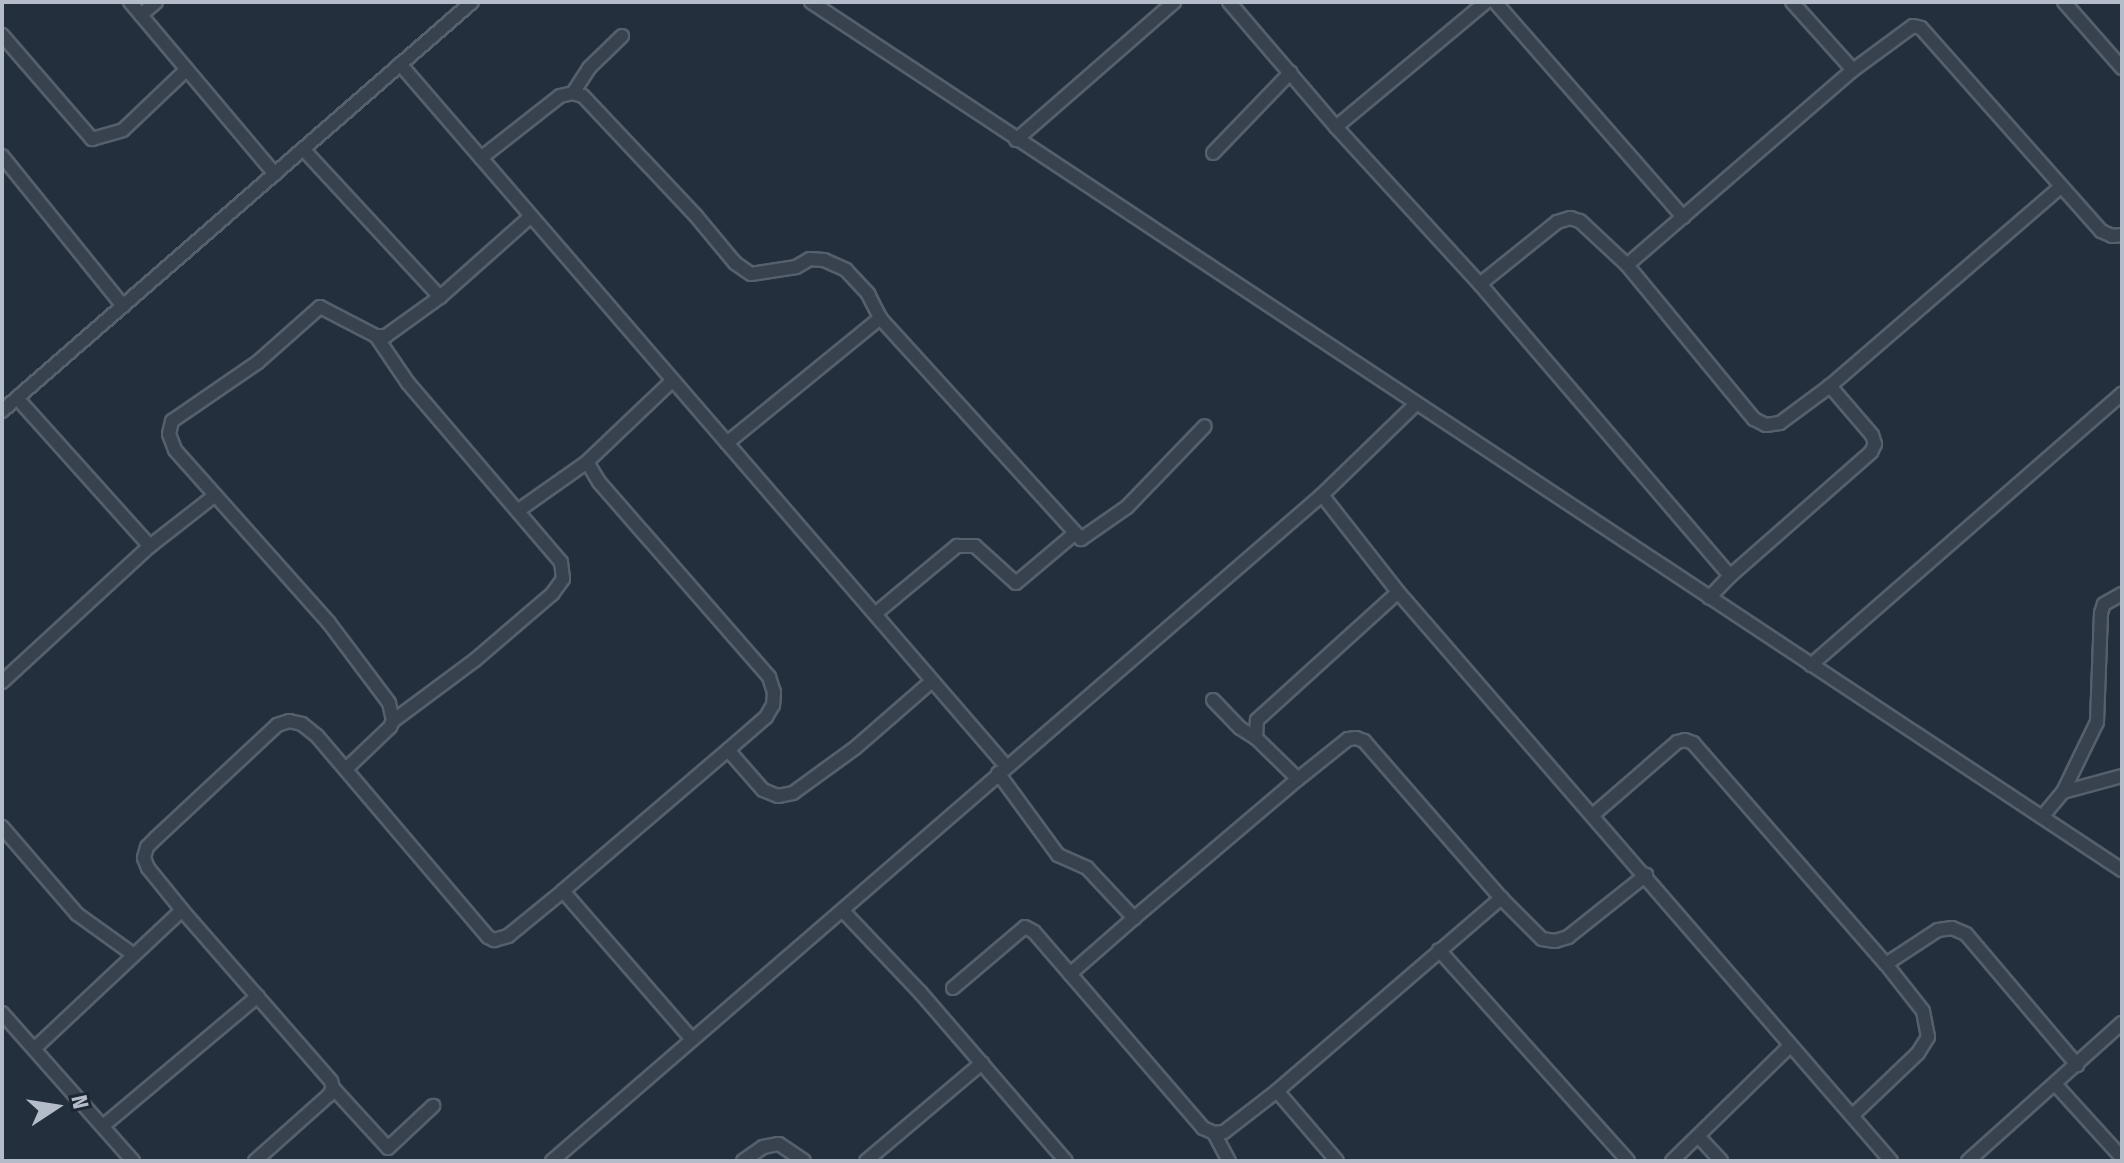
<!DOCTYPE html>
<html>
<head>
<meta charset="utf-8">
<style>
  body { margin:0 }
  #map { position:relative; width:2124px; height:1163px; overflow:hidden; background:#242f3e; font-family:"Fira Sans Condensed",sans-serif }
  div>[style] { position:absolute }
  .roads { filter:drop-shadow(2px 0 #565f6c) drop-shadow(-2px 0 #565f6c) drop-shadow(0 2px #565f6c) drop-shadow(0 -2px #565f6c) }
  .minor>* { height:12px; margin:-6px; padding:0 6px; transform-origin:6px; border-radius:6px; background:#38414e }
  span { translate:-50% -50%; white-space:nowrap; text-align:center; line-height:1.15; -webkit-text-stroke:6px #1d2633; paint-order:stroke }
  .frame { position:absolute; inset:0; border:4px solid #b4bcc9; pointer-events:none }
  .north { position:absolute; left:16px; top:1067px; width:80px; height:80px; -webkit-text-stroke:6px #1d2633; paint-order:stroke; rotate:78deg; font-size:22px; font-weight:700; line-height:32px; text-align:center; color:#b4bcc9 }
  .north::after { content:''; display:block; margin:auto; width:28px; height:36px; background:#b4bcc9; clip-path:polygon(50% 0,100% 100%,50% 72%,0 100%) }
</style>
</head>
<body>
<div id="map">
  <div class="roads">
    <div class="minor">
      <i style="left:130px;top:2px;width:225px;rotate:49.9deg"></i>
      <i style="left:811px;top:2px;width:1572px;rotate:33.51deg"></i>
      <i style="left:1229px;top:2px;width:165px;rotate:49.4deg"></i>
      <i style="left:1336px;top:127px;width:213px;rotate:47.5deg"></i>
      <i style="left:1480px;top:284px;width:384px;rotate:49.4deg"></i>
      <i style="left:1730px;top:576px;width:30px;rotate:134deg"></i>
      <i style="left:1495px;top:2px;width:286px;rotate:48.8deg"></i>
      <i style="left:1792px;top:2px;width:91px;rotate:48.1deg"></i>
      <i style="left:2064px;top:2px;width:88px;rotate:48.7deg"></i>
      <i style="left:141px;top:15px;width:20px;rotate:-41deg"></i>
      <i style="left:2px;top:35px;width:138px;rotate:49.1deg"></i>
      <i style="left:92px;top:139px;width:32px;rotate:-16deg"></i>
      <i style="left:123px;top:130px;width:88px;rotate:-43.6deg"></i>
      <i style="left:400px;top:64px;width:927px;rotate:49.2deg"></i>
      <i style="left:573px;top:93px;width:30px;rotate:-57deg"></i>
      <i style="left:589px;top:68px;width:46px;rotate:-44.1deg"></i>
      <i style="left:1336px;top:127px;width:195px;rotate:-39.8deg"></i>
      <i style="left:1016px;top:140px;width:210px;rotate:-41.1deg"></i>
      <i style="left:303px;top:149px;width:202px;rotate:47.2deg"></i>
      <i style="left:440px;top:297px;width:67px;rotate:144.2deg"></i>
      <i style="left:386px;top:336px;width:10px;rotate:180deg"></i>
      <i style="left:376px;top:336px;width:63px;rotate:-152.6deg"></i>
      <i style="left:320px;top:307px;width:83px;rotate:138.4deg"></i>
      <i style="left:258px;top:362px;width:104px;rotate:145.5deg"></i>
      <i style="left:172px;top:421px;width:13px;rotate:103deg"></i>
      <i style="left:169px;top:434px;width:17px;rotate:69deg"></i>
      <i style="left:175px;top:450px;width:232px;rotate:48.3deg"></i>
      <i style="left:329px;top:623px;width:100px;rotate:53.1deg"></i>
      <i style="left:389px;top:703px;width:18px;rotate:77deg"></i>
      <i style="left:393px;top:721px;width:7px;rotate:117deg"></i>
      <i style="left:390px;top:727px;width:61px;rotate:136.3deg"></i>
      <i style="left:1213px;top:153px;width:112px;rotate:-46.1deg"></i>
      <i style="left:2px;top:156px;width:193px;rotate:51.1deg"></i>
      <i style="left:481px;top:158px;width:100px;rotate:-38.1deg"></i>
      <i style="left:560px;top:96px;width:13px;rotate:-13deg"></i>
      <i style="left:573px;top:93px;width:10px;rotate:17deg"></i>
      <i style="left:583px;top:96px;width:165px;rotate:46.7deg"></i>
      <i style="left:696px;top:216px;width:61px;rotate:50.3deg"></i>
      <i style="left:735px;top:263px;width:19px;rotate:35deg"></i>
      <i style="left:751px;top:274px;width:46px;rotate:-8.8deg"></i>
      <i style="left:796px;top:267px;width:16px;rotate:-30deg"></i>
      <i style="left:810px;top:259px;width:14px;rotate:4deg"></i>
      <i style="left:824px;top:260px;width:24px;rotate:24deg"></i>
      <i style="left:846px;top:270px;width:33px;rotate:47deg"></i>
      <i style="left:868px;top:294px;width:27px;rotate:63deg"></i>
      <i style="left:880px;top:318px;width:299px;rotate:47.7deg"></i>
      <i style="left:1081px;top:539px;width:56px;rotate:-34.8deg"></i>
      <i style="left:1127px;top:507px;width:112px;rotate:-46.1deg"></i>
      <i style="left:1627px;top:265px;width:298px;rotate:-40.8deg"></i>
      <i style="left:1853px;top:70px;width:74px;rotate:-36.3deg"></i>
      <i style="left:1913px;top:26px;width:8px;rotate:14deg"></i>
      <i style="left:1921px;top:28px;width:271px;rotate:48.4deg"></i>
      <i style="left:2101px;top:231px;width:12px;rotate:24deg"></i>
      <i style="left:2112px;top:236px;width:10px;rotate:-6deg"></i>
      <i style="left:1480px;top:284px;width:99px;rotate:-38.8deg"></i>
      <i style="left:1557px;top:222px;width:14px;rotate:-17deg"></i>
      <i style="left:1570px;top:218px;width:10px;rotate:17deg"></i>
      <i style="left:1580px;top:221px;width:64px;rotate:43.1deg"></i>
      <i style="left:1627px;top:265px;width:200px;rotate:50.5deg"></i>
      <i style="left:1754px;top:419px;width:13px;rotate:27deg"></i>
      <i style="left:1766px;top:425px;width:14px;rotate:-8deg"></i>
      <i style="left:1780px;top:423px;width:62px;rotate:-36.5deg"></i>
      <i style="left:1830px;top:386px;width:303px;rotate:-40.8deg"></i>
      <i style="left:440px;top:297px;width:119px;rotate:-41.6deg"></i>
      <i style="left:376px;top:336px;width:57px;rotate:55.8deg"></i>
      <i style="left:408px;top:383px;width:235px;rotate:49.5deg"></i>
      <i style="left:561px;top:562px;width:17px;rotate:83deg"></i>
      <i style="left:563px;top:579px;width:19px;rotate:126deg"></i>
      <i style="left:552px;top:594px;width:101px;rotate:139.4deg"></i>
      <i style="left:475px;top:660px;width:102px;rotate:143.4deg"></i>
      <i style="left:672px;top:381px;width:117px;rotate:136.4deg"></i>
      <i style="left:587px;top:462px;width:23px;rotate:59deg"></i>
      <i style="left:599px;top:482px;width:259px;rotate:48.9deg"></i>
      <i style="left:769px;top:677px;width:16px;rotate:72deg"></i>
      <i style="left:774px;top:692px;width:13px;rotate:94deg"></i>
      <i style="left:773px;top:705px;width:14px;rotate:120deg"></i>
      <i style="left:766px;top:717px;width:50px;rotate:139deg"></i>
      <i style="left:728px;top:750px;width:217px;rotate:139.5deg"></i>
      <i style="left:563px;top:891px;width:195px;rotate:49deg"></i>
      <i style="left:17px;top:398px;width:199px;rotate:48.1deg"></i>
      <i style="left:150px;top:546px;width:81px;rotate:-38deg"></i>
      <i style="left:2px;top:411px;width:623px;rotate:-41.03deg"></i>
      <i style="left:727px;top:443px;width:198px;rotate:-39.2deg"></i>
      <i style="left:1322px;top:495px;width:123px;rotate:51.9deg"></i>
      <i style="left:1398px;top:592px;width:753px;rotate:49.09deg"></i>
      <i style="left:519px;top:510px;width:83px;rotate:-35.2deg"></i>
      <i style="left:1730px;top:576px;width:188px;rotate:-41.3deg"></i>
      <i style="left:1871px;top:452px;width:9px;rotate:-63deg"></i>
      <i style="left:1875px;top:444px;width:9px;rotate:-108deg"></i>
      <i style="left:1872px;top:435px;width:65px;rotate:-130.6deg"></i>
      <i style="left:875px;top:614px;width:107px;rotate:-39.7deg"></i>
      <i style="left:957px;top:546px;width:18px"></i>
      <i style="left:975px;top:546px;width:55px;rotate:42.1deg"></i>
      <i style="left:1016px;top:583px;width:75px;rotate:-40.1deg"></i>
      <i style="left:1811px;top:665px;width:413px;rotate:-41.1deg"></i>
      <i style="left:2px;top:682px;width:201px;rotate:-42.6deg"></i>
      <i style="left:1213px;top:700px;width:39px;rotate:46deg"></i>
      <i style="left:1240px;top:728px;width:19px;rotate:32deg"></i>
      <i style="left:728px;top:750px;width:53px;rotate:48.8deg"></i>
      <i style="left:763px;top:790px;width:16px;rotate:22deg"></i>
      <i style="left:778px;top:796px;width:15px;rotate:-11deg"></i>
      <i style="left:793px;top:793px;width:77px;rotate:-36deg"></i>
      <i style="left:855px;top:748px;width:102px;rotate:-41deg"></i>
      <i style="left:998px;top:773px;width:102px;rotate:53.8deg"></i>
      <i style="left:1058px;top:855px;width:32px;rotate:24deg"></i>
      <i style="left:1087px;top:868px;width:69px;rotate:46.8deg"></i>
      <i style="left:1134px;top:918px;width:215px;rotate:-40.3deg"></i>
      <i style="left:1298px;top:779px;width:64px;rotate:-38.7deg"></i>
      <i style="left:1348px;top:739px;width:8px;rotate:-7deg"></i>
      <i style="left:1356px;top:738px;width:9px;rotate:21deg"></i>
      <i style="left:1364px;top:741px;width:208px;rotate:48.9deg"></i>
      <i style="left:1501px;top:898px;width:58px;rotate:45deg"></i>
      <i style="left:1542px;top:939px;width:13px;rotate:9deg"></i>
      <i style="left:1555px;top:941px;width:14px;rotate:-17deg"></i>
      <i style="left:1568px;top:937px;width:100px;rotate:-38.5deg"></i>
      <i style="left:1298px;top:779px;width:59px;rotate:-135.7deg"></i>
      <i style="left:1256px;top:738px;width:18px;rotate:-87deg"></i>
      <i style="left:1257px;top:720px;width:190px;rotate:-42.2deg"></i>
      <i style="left:2063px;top:792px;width:61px;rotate:-15.2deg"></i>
      <i style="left:1594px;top:814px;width:110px;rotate:-40.9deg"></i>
      <i style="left:1677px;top:742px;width:8px;rotate:-14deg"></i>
      <i style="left:1685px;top:740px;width:9px;rotate:21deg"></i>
      <i style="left:1693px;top:743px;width:293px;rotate:48.9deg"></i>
      <i style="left:1886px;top:964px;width:62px;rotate:-33.2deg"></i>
      <i style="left:1938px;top:930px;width:14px;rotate:-8deg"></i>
      <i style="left:1952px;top:928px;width:15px;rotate:23deg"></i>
      <i style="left:1966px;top:934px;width:172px;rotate:49.7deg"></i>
      <i style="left:2042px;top:817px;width:33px;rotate:-50deg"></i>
      <i style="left:2063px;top:792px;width:78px;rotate:-64.1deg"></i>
      <i style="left:2097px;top:722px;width:109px;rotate:-87.9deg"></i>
      <i style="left:2101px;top:613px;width:9px;rotate:-72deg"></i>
      <i style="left:2104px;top:604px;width:21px;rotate:-29deg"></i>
      <i style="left:2px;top:827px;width:115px;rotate:49.2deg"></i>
      <i style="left:77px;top:914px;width:70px;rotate:35.7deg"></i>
      <i style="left:843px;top:911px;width:112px;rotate:46.5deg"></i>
      <i style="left:920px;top:992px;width:223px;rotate:49.2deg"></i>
      <i style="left:1439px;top:950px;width:283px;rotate:48.1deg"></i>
      <i style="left:1070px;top:974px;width:85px;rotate:-41.2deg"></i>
      <i style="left:953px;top:988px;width:94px;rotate:-40.3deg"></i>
      <i style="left:1025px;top:927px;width:10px;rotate:29deg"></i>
      <i style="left:1034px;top:932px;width:259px;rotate:49.2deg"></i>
      <i style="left:1203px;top:1128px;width:12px;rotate:24deg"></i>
      <i style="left:1214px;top:1133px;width:10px;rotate:-6deg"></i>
      <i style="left:1224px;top:1132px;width:67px;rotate:-37.7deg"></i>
      <i style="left:1277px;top:1091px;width:296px;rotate:-40.7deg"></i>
      <i style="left:2px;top:1013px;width:198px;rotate:48.5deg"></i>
      <i style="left:34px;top:1049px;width:203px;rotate:-43.2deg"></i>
      <i style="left:2055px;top:1084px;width:100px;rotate:47.8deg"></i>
      <i style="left:333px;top:1088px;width:81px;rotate:47.5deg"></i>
      <i style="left:388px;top:1148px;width:62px;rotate:-43deg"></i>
      <i style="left:1277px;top:1091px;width:92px;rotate:49.4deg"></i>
      <i style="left:1853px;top:1115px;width:90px;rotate:-43.6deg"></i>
      <i style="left:1918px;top:1053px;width:19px;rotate:-58deg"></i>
      <i style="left:1928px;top:1037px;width:26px;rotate:-101deg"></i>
      <i style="left:1923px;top:1011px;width:60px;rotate:-128.2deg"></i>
      <i style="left:103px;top:1126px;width:202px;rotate:-40deg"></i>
      <i style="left:1214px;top:1133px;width:32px;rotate:62deg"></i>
      <i style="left:1698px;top:1136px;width:34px;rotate:47deg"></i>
      <i style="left:255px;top:1161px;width:99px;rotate:-41.7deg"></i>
      <i style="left:329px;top:1095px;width:8px;rotate:-60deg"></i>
      <i style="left:333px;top:1088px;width:7px;rotate:-106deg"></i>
      <i style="left:331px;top:1081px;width:227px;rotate:-131.1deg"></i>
      <i style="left:182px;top:910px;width:54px;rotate:-129deg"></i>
      <i style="left:148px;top:868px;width:11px;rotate:-112deg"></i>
      <i style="left:144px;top:858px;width:11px;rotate:-75deg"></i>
      <i style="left:147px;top:847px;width:13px;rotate:-45deg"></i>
      <i style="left:156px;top:838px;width:166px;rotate:-43deg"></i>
      <i style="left:277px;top:725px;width:13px;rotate:-18deg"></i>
      <i style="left:289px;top:721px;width:13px;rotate:13deg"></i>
      <i style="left:302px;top:724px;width:19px;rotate:39deg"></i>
      <i style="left:317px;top:736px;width:264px;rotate:49.6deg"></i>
      <i style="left:488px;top:937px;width:7px;rotate:27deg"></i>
      <i style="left:494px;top:940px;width:15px;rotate:-16deg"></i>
      <i style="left:508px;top:936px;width:71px;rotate:-39.3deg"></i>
      <i style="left:552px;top:1161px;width:1018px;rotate:-40.86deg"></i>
      <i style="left:1322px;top:495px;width:131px;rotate:-44.1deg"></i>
      <i style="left:743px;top:1161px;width:24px;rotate:-35deg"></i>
      <i style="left:763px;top:1147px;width:16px;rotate:-11deg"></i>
      <i style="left:779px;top:1144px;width:30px;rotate:34deg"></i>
      <i style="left:866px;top:1161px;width:152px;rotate:-40.2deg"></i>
      <i style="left:1672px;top:1161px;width:163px;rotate:-44.3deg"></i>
      <i style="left:1968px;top:1161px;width:207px;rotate:-41.9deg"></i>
    </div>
  </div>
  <div class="frame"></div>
  <div class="north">N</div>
</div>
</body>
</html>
